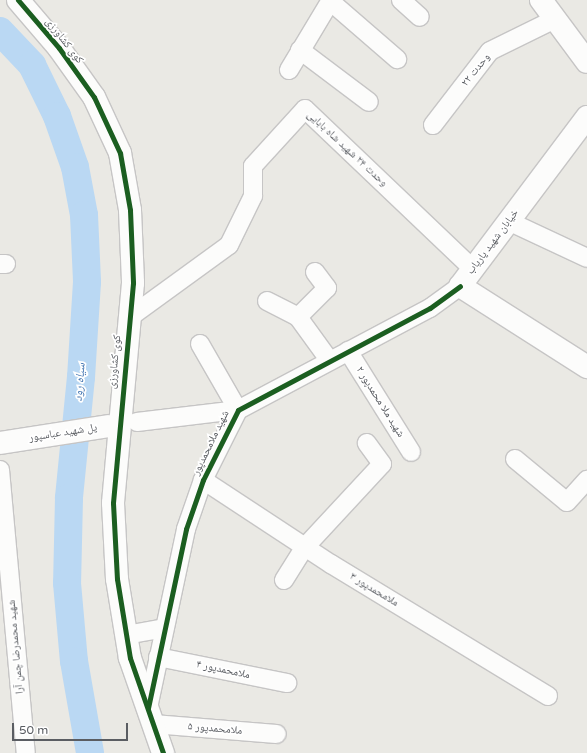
<!DOCTYPE html>
<html>
<head>
<meta charset="utf-8">
<style>
  body { margin:0 }
  #map { position:relative; width:587px; height:753px; overflow:hidden; background:#eae9e4; font-family:"Varela Round","Noto Naskh Arabic",sans-serif }
  div>[style] { position:absolute }
  .river>* { height:28px; margin:-14px; padding:0 14px; transform-origin:14px; border-radius:14px; background:#bad8f3 }
  .roads { filter:drop-shadow(1px 0 #c6c5c5) drop-shadow(-1px 0 #c6c5c5) drop-shadow(0 1px #c6c5c5) drop-shadow(0 -1px #c6c5c5) }
  .street>* { height:18px; margin:-9px; padding:0 9px; transform-origin:9px; border-radius:9px; background:#fcfcfb }
  .secondary>* { height:22px; margin:-11px; padding:0 11px; transform-origin:11px; border-radius:11px; background:#fcfcfb }
  .cycleway>* { height:5px; margin:-2.5px; padding:0 2.5px; transform-origin:2.5px; border-radius:2.5px; background:#1b5e20 }
  span { translate:-50% -50%; white-space:nowrap; text-align:center; line-height:1.15; -webkit-text-stroke:3.5px #fff; paint-order:stroke }
  .street-label { font-size:11px; color:#5a5d62 }
  .water-label { font-size:12px; color:#4677b2; font-style:italic }
  .scale { position:absolute; left:12px; top:723px; width:116px; height:18px; box-sizing:border-box; border:2px solid #5a5d62; border-top:0; padding-left:5px; font-size:12px; line-height:14px; white-space:nowrap; color:#5a5d62; -webkit-text-stroke:3px #fff; paint-order:stroke }
</style>
</head>
<body>
<div id="map">
  <div class="river">
    <i style="left:0;top:31px;width:47px;rotate:46.7deg"></i>
    <i style="left:32px;top:65px;width:57px;rotate:63.9deg"></i>
    <i style="left:57px;top:116px;width:54px;rotate:70.6deg"></i>
    <i style="left:75px;top:167px;width:49px;rotate:79.4deg"></i>
    <i style="left:84px;top:215px;width:67px;rotate:87.4deg"></i>
    <i style="left:87px;top:282px;width:95px;rotate:93.6deg"></i>
    <i style="left:81px;top:377px;width:122px;rotate:95.7deg"></i>
    <i style="left:69px;top:498px;width:85px;rotate:91.3deg"></i>
    <i style="left:67px;top:583px;width:78px;rotate:84.9deg"></i>
    <i style="left:74px;top:661px;width:93px;rotate:80.1deg"></i>
  </div>
  <div class="roads">
    <div class="street">
      <i style="left:401px;top:0;width:25px;rotate:42deg"></i>
      <i style="left:330px;top:1px;width:89px;rotate:40.9deg"></i>
      <i style="left:300px;top:50px;width:86px;rotate:37deg"></i>
      <i style="left:289px;top:70px;width:82px;rotate:-59deg"></i>
      <i style="left:433px;top:125px;width:93px;rotate:-52.4deg"></i>
      <i style="left:490px;top:51px;width:72px;rotate:-26.2deg"></i>
      <i style="left:508px;top:221px;width:87px;rotate:25.1deg"></i>
      <i style="left:0;top:264px;width:6px"></i>
      <i style="left:267px;top:301px;width:35px;rotate:27deg"></i>
      <i style="left:298px;top:317px;width:54px;rotate:54deg"></i>
      <i style="left:130px;top:317px;width:122px;rotate:-36deg"></i>
      <i style="left:229px;top:245px;width:55px;rotate:-63.9deg"></i>
      <i style="left:253px;top:196px;width:30px;rotate:-90deg"></i>
      <i style="left:253px;top:166px;width:77px;rotate:-47.6deg"></i>
      <i style="left:305px;top:109px;width:232px;rotate:43.6deg"></i>
      <i style="left:298px;top:317px;width:41px;rotate:-45deg"></i>
      <i style="left:327px;top:288px;width:20px;rotate:-127deg"></i>
      <i style="left:200px;top:344px;width:76px;rotate:60.1deg"></i>
      <i style="left:348px;top:351px;width:119px;rotate:58deg"></i>
      <i style="left:137px;top:422px;width:102px;rotate:-6.8deg"></i>
      <i style="left:515px;top:459px;width:67px;rotate:39.6deg"></i>
      <i style="left:567px;top:502px;width:30px;rotate:-48deg"></i>
      <i style="left:0;top:470px;width:284px;rotate:84.8deg"></i>
      <i style="left:203px;top:480px;width:153px;rotate:33.3deg"></i>
      <i style="left:331px;top:564px;width:254px;rotate:31.3deg"></i>
      <i style="left:284px;top:580px;width:39px;rotate:-58deg"></i>
      <i style="left:305px;top:547px;width:113px;rotate:-47.1deg"></i>
      <i style="left:382px;top:464px;width:26px;rotate:-126deg"></i>
      <i style="left:126px;top:635px;width:39px;rotate:-10deg"></i>
      <i style="left:158px;top:657px;width:132px;rotate:11.4deg"></i>
      <i style="left:148px;top:708px;width:183px;rotate:-78deg"></i>
      <i style="left:186px;top:529px;width:52px;rotate:-70.9deg"></i>
      <i style="left:203px;top:480px;width:78px;rotate:-63.4deg"></i>
      <i style="left:238px;top:410px;width:217px;rotate:-28deg"></i>
      <i style="left:430px;top:308px;width:37px;rotate:-36deg"></i>
      <i style="left:153px;top:724px;width:124px;rotate:4.6deg"></i>
    </div>
    <div class="secondary">
      <i style="left:18px;top:0;width:63px;rotate:49.5deg"></i>
      <i style="left:59px;top:48px;width:60px;rotate:54.5deg"></i>
      <i style="left:94px;top:97px;width:62px;rotate:65.1deg"></i>
      <i style="left:120px;top:153px;width:58px;rotate:80deg"></i>
      <i style="left:130px;top:210px;width:73px;rotate:87.6deg"></i>
      <i style="left:133px;top:283px;width:221px;rotate:95.2deg"></i>
      <i style="left:113px;top:503px;width:76px;rotate:87deg"></i>
      <i style="left:117px;top:579px;width:80px;rotate:80.7deg"></i>
      <i style="left:130px;top:658px;width:101px;rotate:70.8deg"></i>
      <i style="left:541px;top:0;width:77px;rotate:53.4deg"></i>
      <i style="left:587px;top:117px;width:211px;rotate:126.9deg"></i>
      <i style="left:460px;top:286px;width:151px;rotate:32.5deg"></i>
      <i style="left:0;top:443px;width:110px;rotate:-8.9deg"></i>
    </div>
  </div>
  <div class="cycleway">
    <i style="left:18px;top:0;width:63px;rotate:49.5deg"></i>
    <i style="left:59px;top:48px;width:60px;rotate:54.5deg"></i>
    <i style="left:94px;top:97px;width:62px;rotate:65.1deg"></i>
    <i style="left:120px;top:153px;width:58px;rotate:80deg"></i>
    <i style="left:130px;top:210px;width:73px;rotate:87.6deg"></i>
    <i style="left:133px;top:283px;width:221px;rotate:95.2deg"></i>
    <i style="left:113px;top:503px;width:76px;rotate:87deg"></i>
    <i style="left:117px;top:579px;width:80px;rotate:80.7deg"></i>
    <i style="left:130px;top:658px;width:101px;rotate:70.8deg"></i>
    <i style="left:148px;top:708px;width:183px;rotate:-78deg"></i>
    <i style="left:186px;top:529px;width:52px;rotate:-70.9deg"></i>
    <i style="left:203px;top:480px;width:78px;rotate:-63.4deg"></i>
    <i style="left:238px;top:410px;width:217px;rotate:-28deg"></i>
    <i style="left:430px;top:308px;width:37px;rotate:-36deg"></i>
  </div>
  <div class="street-label">
    <span style="left:64px;top:41px;rotate:52deg">کوی کشاورزی</span>
    <span style="left:476px;top:70px;rotate:-51deg">وحدت ۲۲</span>
    <span style="left:347px;top:149px;rotate:43deg">وحدت ۲۴ شهید شاه بابایی</span>
    <span style="left:493px;top:242px;rotate:-53deg">خیابان شهید پاریاب</span>
    <span style="left:115px;top:362px;rotate:-84deg">کوی کشاورزی</span>
    <span style="left:380px;top:402px;rotate:58deg">شهید ملا محمدپور ۲</span>
    <span style="left:63px;top:433px;rotate:-9deg">پل شهید عباسپور</span>
    <span style="left:211px;top:443px;rotate:-64deg">شهید ملامحمدپور</span>
    <span style="left:374px;top:590px;rotate:31deg">ملامحمدپور ۳</span>
    <span style="left:16px;top:647px;rotate:-95deg">شهید محمدرضا چمن آرا</span>
    <span style="left:223px;top:670px;rotate:12deg">ملامحمدپور ۴</span>
    <span style="left:215px;top:729px;rotate:5deg">ملامحمدپور ۵</span>
  </div>
  <div class="water-label">
    <span style="left:80px;top:382px;rotate:-85deg">سیاه رود</span>
  </div>
  <div class="scale">50 m</div>
</div>
</body>
</html>
